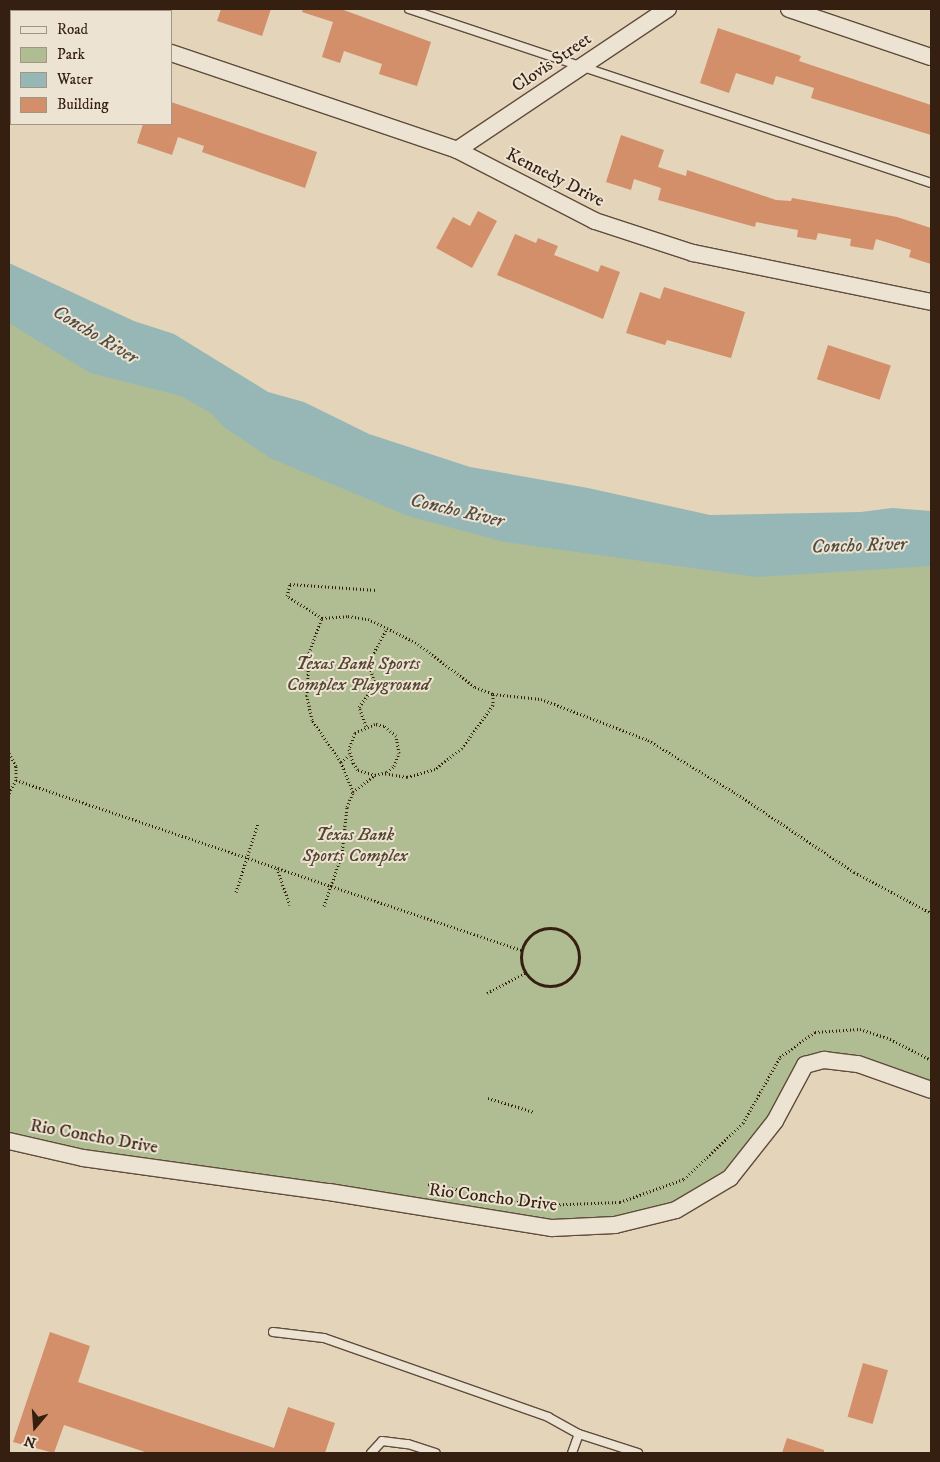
<!DOCTYPE html>
<html>
<head>
<meta charset="utf-8">
<style>
  body { margin:0 }
  #map { position:relative; width:940px; height:1462px; overflow:hidden; background:#e3d4ba; font-family:"IM FELL DW Pica",serif }
  div>[style] { position:absolute }
  .green>* { inset:0; background:#b0bd92 }
  .water>* { inset:0; background:#96b7b5 }
  .building>* { inset:0; background:#d28f6a; transform-origin:0 0 }
  .path>* { height:3px; margin-top:-1.5px; transform-origin:0; background:repeating-linear-gradient(90deg,#351f11 0 1px,transparent 0 3.5px) }
  .path>.ring { margin:-1.5px; padding:0; box-sizing:content-box; background:none; border:3px solid #351f11; border-radius:50% }
  .roads { filter:drop-shadow(1px 0 #604c3b) drop-shadow(-1px 0 #604c3b) drop-shadow(0 1px #604c3b) drop-shadow(0 -1px #604c3b) }
  .service>* { height:8px; margin:-4px; padding:0 4px; transform-origin:4px; border-radius:4px; background:#ede3d2 }
  .minor>* { height:16px; margin:-8px; padding:0 8px; transform-origin:8px; border-radius:8px; background:#ede3d2 }
  span { translate:-50% -50%; white-space:nowrap; text-align:center; line-height:1.15; -webkit-text-stroke:4px #ede3d2; paint-order:stroke }
  .street-label { font-size:18px; color:#351f11 }
  .park-label { font-size:18px; color:#544631; font-style:italic }
  .water-label { font-size:19px; color:#524d42; font-style:italic }
  .frame { position:absolute; inset:0; border:10px solid #351f11; pointer-events:none }
  .legend { position:absolute; left:10px; top:10px; width:162px; height:115px; box-sizing:border-box; background:#ede3d2; border:1px solid #a39585; margin:0; padding:6px 9px; list-style:none; font-size:15px; color:#351f11 }
  .legend li { display:flex; align-items:center; gap:10px; height:25px }
  .legend b { width:25px; border:1px solid #a39585 }
  .north { position:absolute; left:10px; top:1402px; width:50px; height:50px; -webkit-text-stroke:4px #ede3d2; paint-order:stroke; rotate:198deg; font-size:14px; font-weight:700; line-height:20px; text-align:center; color:#351f11 }
  .north::after { content:''; display:block; margin:auto; width:18px; height:22px; background:#351f11; clip-path:polygon(50% 0,100% 100%,50% 72%,0 100%) }
</style>
</head>
<body>
<div id="map">
  <div class="green">
    <i style="clip-path:polygon(9px 280px,417px 506px,931px 543px,931px 1090px,858px 1064px,805px 1065px,730px 1178px,676px 1210px,552px 1228px,9px 1141px)"></i>
  </div>
  <div class="water">
    <i style="clip-path:polygon(9px 263px,134px 321px,174px 334px,268px 392px,304px 402px,369px 434px,470px 467px,588px 488px,710px 515px,861px 512px,892px 508px,931px 511px,931px 566px,757px 577px,504px 542px,408px 516px,270px 458px,224px 427px,211px 413px,181px 396px,90px 373px,9px 323px)"></i>
  </div>
  <div class="building">
    <i style="clip-path:polygon(221px 9px,271px 9px,262px 36px,217px 21px)"></i>
    <i style="clip-path:polygon(303px 9px,341px 9px,431px 42px,417px 86px,379px 74px,382px 64px,344px 51px,340px 63px,322px 57px,333px 22px,302px 12px)"></i>
    <i style="clip-path:polygon(718px 28px,801px 56px,799px 61px,931px 105px,931px 135px,811px 98px,814px 88px,776px 76px,773px 85px,736px 73px,729px 93px,700px 83px)"></i>
    <i style="clip-path:polygon(171px 102px,317px 152px,305px 188px,202px 152px,204px 146px,178px 137px,172px 155px,137px 143px,143px 124px,171px 124px)"></i>
    <i style="clip-path:polygon(621px 135px,664px 150px,658px 167px,686px 176px,687px 170px,776px 200px,791px 201px,792px 198px,897px 217px,931px 228px,931px 264px,909px 257px,911px 250px,876px 239px,873px 250px,850px 246px,851px 239px,818px 233px,816px 240px,797px 237px,798px 230px,756px 222px,755px 227px,658px 200px,661px 188px,634px 179px,631px 190px,606px 182px)"></i>
    <i style="clip-path:polygon(478px 211px,497px 221px,472px 268px,436px 248px,453px 217px,470px 226px)"></i>
    <i style="clip-path:polygon(515px 234px,536px 243px,538px 238px,558px 246px,554px 255px,598px 272px,601px 265px,620px 272px,603px 319px,497px 275px)"></i>
    <i style="clip-path:polygon(664px 287px,745px 312px,731px 358px,667px 340px,665px 345px,626px 333px,640px 292px,660px 299px)"></i>
    <i style="left:828px;top:345px;width:66px;height:36px;rotate:18deg"></i>
    <i style="clip-path:polygon(50px 1332px,90px 1346px,78px 1382px,274px 1448px,288px 1407px,335px 1423px,325px 1453px,148px 1453px,64px 1425px,54px 1453px,13px 1442px)"></i>
    <i style="left:863px;top:1363px;width:26px;height:56px;rotate:16deg"></i>
    <i style="clip-path:polygon(787px 1438px,824px 1450px,824px 1453px,782px 1453px)"></i>
  </div>
  <div class="path">
    <i style="left:322px;top:618px;width:41px;rotate:-147.8deg"></i>
    <i style="left:287px;top:596px;width:12px;rotate:-76deg"></i>
    <i style="left:290px;top:584px;width:86px;rotate:4deg"></i>
    <i style="left:493px;top:694px;width:48px;rotate:5.9deg"></i>
    <i style="left:541px;top:699px;width:115px;rotate:21deg"></i>
    <i style="left:648px;top:740px;width:100px;rotate:31.2deg"></i>
    <i style="left:734px;top:792px;width:144px;rotate:33.7deg"></i>
    <i style="left:854px;top:872px;width:87px;rotate:28deg"></i>
    <i style="left:366px;top:726px;width:20px;rotate:-110deg"></i>
    <i style="left:359px;top:707px;width:19px;rotate:-54deg"></i>
    <i style="left:370px;top:692px;width:12px;rotate:-70deg"></i>
    <i style="left:374px;top:681px;width:20px;rotate:-105deg"></i>
    <i style="left:369px;top:662px;width:38px;rotate:-62deg"></i>
    <i style="left:9px;top:753px;width:15px;rotate:62deg"></i>
    <i style="left:16px;top:766px;width:14px;rotate:90deg"></i>
    <i style="left:16px;top:780px;width:15px;rotate:118deg"></i>
    <i style="left:341px;top:762px;width:11px;rotate:-41deg"></i>
    <i style="left:16px;top:780px;width:533px;rotate:18.6deg"></i>
    <i style="left:353px;top:792px;width:32px;rotate:-112deg"></i>
    <i style="left:341px;top:762px;width:51px;rotate:-124.6deg"></i>
    <i style="left:312px;top:720px;width:25px;rotate:-102deg"></i>
    <i style="left:307px;top:696px;width:43px;rotate:-87.3deg"></i>
    <i style="left:309px;top:653px;width:37px;rotate:-70deg"></i>
    <i style="left:322px;top:618px;width:26px;rotate:-4deg"></i>
    <i style="left:348px;top:616px;width:20px;rotate:9deg"></i>
    <i style="left:368px;top:619px;width:21px;rotate:25deg"></i>
    <i style="left:387px;top:628px;width:35px;rotate:27deg"></i>
    <i style="left:418px;top:644px;width:71px;rotate:37deg"></i>
    <i style="left:475px;top:687px;width:19px;rotate:21deg"></i>
    <i style="left:493px;top:694px;width:11px;rotate:90deg"></i>
    <i style="left:493px;top:705px;width:53px;rotate:125.8deg"></i>
    <i style="left:462px;top:748px;width:34px;rotate:142deg"></i>
    <i style="left:435px;top:769px;width:29px;rotate:164deg"></i>
    <i style="left:407px;top:777px;width:25px;rotate:-171deg"></i>
    <i style="left:277px;top:868px;width:39px;rotate:71deg"></i>
    <i style="left:236px;top:892px;width:72px;rotate:-72.3deg"></i>
    <i style="left:324px;top:906px;width:55px;rotate:-70.9deg"></i>
    <i style="left:342px;top:854px;width:47px;rotate:-83.9deg"></i>
    <i style="left:347px;top:807px;width:16px;rotate:-68deg"></i>
    <i style="left:353px;top:792px;width:28px;rotate:-38deg"></i>
    <i style="left:375px;top:775px;width:12px;rotate:-14deg"></i>
    <i style="left:387px;top:772px;width:9px;rotate:-41deg"></i>
    <i style="left:394px;top:766px;width:14px;rotate:-69deg"></i>
    <i style="left:399px;top:753px;width:17px;rotate:-100deg"></i>
    <i style="left:396px;top:736px;width:16px;rotate:-140deg"></i>
    <i style="left:384px;top:726px;width:9px;rotate:-167deg"></i>
    <i style="left:375px;top:724px;width:22px;rotate:156deg"></i>
    <i style="left:355px;top:733px;width:17px;rotate:111deg"></i>
    <i style="left:349px;top:749px;width:15px;rotate:74deg"></i>
    <i style="left:353px;top:763px;width:9px;rotate:54deg"></i>
    <i style="left:358px;top:770px;width:18px;rotate:16deg"></i>
    <i class="ring" style="left:521px;top:928px;width:55px;height:55px"></i>
    <i style="left:487px;top:993px;width:43px;rotate:-27.8deg"></i>
    <i style="left:488px;top:1098px;width:48px;rotate:16.9deg"></i>
    <i style="left:428px;top:1184px;width:116px;rotate:10.4deg"></i>
    <i style="left:542px;top:1205px;width:78px;rotate:-2.2deg"></i>
    <i style="left:620px;top:1202px;width:68px;rotate:-19.8deg"></i>
    <i style="left:684px;top:1179px;width:81px;rotate:-43.5deg"></i>
    <i style="left:743px;top:1123px;width:76px;rotate:-60.7deg"></i>
    <i style="left:780px;top:1057px;width:43px;rotate:-35.5deg"></i>
    <i style="left:815px;top:1032px;width:45px;rotate:-3.8deg"></i>
    <i style="left:860px;top:1029px;width:32px;rotate:18deg"></i>
    <i style="left:890px;top:1039px;width:46px;rotate:27.1deg"></i>
  </div>
  <div class="roads">
    <div class="service">
      <i style="left:409px;top:9px;width:550px;rotate:18.43deg"></i>
      <i style="left:273px;top:1332px;width:51px;rotate:6.7deg"></i>
      <i style="left:324px;top:1338px;width:238px;rotate:19.4deg"></i>
      <i style="left:548px;top:1417px;width:35px;rotate:29deg"></i>
      <i style="left:579px;top:1434px;width:62px;rotate:17.9deg"></i>
      <i style="left:371px;top:1453px;width:16px;rotate:-47deg"></i>
      <i style="left:382px;top:1441px;width:26px;rotate:7deg"></i>
      <i style="left:408px;top:1444px;width:29px;rotate:18deg"></i>
      <i style="left:572px;top:1453px;width:20px;rotate:-70deg"></i>
    </div>
    <div class="minor">
      <i style="left:39px;top:9px;width:7px;rotate:16deg"></i>
      <i style="left:789px;top:9px;width:150px;rotate:18.7deg"></i>
      <i style="left:171px;top:53px;width:302px;rotate:18.7deg"></i>
      <i style="left:457px;top:150px;width:155px;rotate:27.2deg"></i>
      <i style="left:595px;top:221px;width:103px;rotate:18.1deg"></i>
      <i style="left:693px;top:253px;width:243px;rotate:11.6deg"></i>
      <i style="left:457px;top:150px;width:254px;rotate:-33.8deg"></i>
      <i style="left:9px;top:1141px;width:76px;rotate:12.9deg"></i>
      <i style="left:83px;top:1158px;width:248px;rotate:7.9deg"></i>
      <i style="left:329px;top:1192px;width:226px;rotate:9.2deg"></i>
      <i style="left:552px;top:1228px;width:63px;rotate:-2.7deg"></i>
      <i style="left:615px;top:1225px;width:63px;rotate:-13.8deg"></i>
      <i style="left:676px;top:1210px;width:63px;rotate:-30.7deg"></i>
      <i style="left:730px;top:1178px;width:73px;rotate:-51.7deg"></i>
      <i style="left:775px;top:1121px;width:64px;rotate:-61.8deg"></i>
      <i style="left:805px;top:1065px;width:20px;rotate:-15deg"></i>
      <i style="left:824px;top:1060px;width:34px;rotate:7deg"></i>
      <i style="left:858px;top:1064px;width:77px;rotate:19.6deg"></i>
    </div>
  </div>
  <div class="street-label">
    <span style="left:552px;top:63px;rotate:-34deg">Clovis Street</span>
    <span style="left:555px;top:178px;rotate:27deg">Kennedy Drive</span>
    <span style="left:94px;top:1137px;rotate:10deg">Rio Concho Drive</span>
    <span style="left:493px;top:1198px;rotate:7deg">Rio Concho Drive</span>
  </div>
  <div class="park-label">
    <span style="left:358px;top:675px">Texas Bank Sports<br>Complex Playground</span>
    <span style="left:355px;top:846px">Texas Bank<br>Sports Complex</span>
  </div>
  <div class="water-label">
    <span style="left:95px;top:335px;rotate:31deg">Concho River</span>
    <span style="left:457px;top:511px;rotate:13deg">Concho River</span>
    <span style="left:859px;top:546px;rotate:-2deg">Concho River</span>
  </div>
  <div class="frame"></div>
  <ul class="legend">
  <li><b style="height:6px;background:#ede3d2"></b>Road</li>
  <li><b style="height:14px;background:#b0bd92"></b>Park</li>
  <li><b style="height:14px;background:#96b7b5"></b>Water</li>
  <li><b style="height:14px;background:#d28f6a"></b>Building</li>
  </ul>
  <div class="north">N</div>
</div>
</body>
</html>
